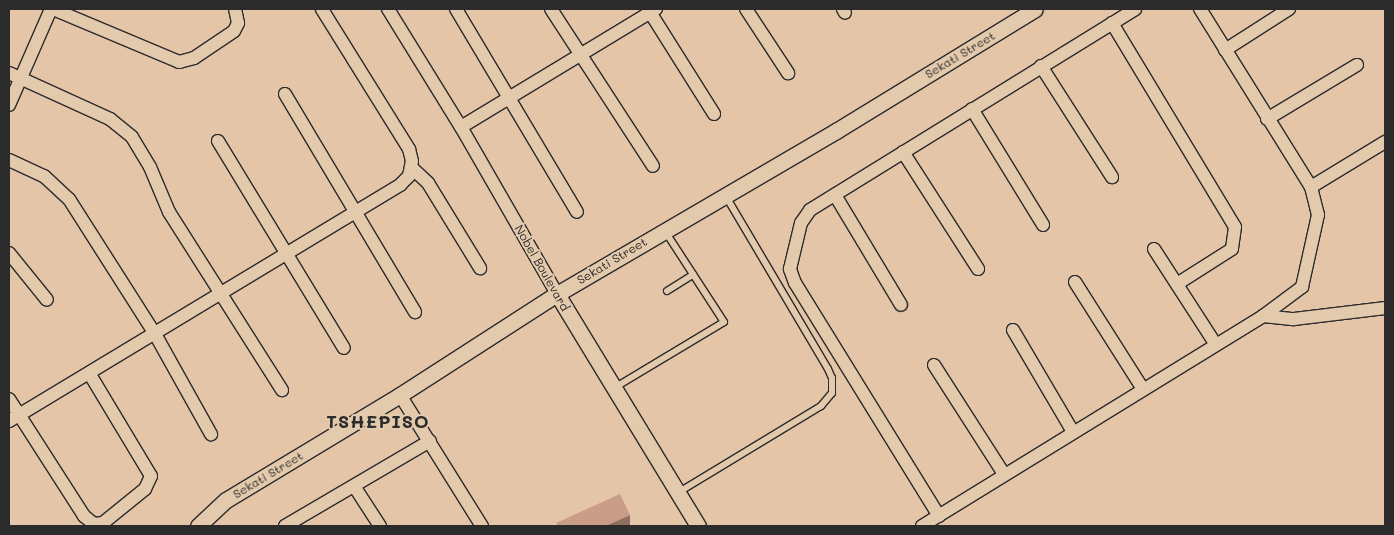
<!DOCTYPE html>
<html>
<head>
<meta charset="utf-8">
<style>
  body { margin:0 }
  #map { position:relative; width:1394px; height:535px; overflow:hidden; background:#e5c5a8; font-family:Mali,sans-serif }
  div>[style] { position:absolute }
  .roads { filter:drop-shadow(1px 0 #2b2b2b) drop-shadow(-1px 0 #2b2b2b) drop-shadow(0 1px #2b2b2b) drop-shadow(0 -1px #2b2b2b) }
  .service>* { height:6px; margin:-3px; padding:0 3px; transform-origin:3px; border-radius:3px; background:#e4caac }
  .minor>* { height:12px; margin:-6px; padding:0 6px; transform-origin:6px; border-radius:6px; background:#e4caac }
  .tertiary>* { height:15px; margin:-7.5px; padding:0 7.5px; transform-origin:7.5px; border-radius:7.5px; background:#e4caac }
  .shaded-wall>* { inset:0; background:#8d6e5f }
  .building>* { inset:0; background:#c99d88 }
  span { translate:-50% -50%; white-space:nowrap; text-align:center; line-height:1.15; -webkit-text-stroke:4px #e4caac; paint-order:stroke }
  .street-label { font-size:12px; color:#2b2b2b }
  .district-label { font-size:18px; color:#2b2b2b; font-weight:700; letter-spacing:1px }
  .frame { position:absolute; inset:0; border:10px solid #2b2b2b; pointer-events:none }
</style>
</head>
<body>
<div id="map">
  <div class="roads">
    <div class="service">
      <i style="left:667px;top:291px;width:31px;rotate:-32deg"></i>
      <i style="left:614px;top:388px;width:128px;rotate:-31deg"></i>
      <i style="left:724px;top:322px;width:108px;rotate:-123deg"></i>
      <i style="left:679px;top:492px;width:166px;rotate:-31.2deg"></i>
      <i style="left:821px;top:406px;width:17px;rotate:-50deg"></i>
      <i style="left:832px;top:393px;width:15px;rotate:-90deg"></i>
      <i style="left:832px;top:378px;width:10px;rotate:-114deg"></i>
      <i style="left:828px;top:369px;width:202px;rotate:-120.6deg"></i>
    </div>
    <div class="minor">
      <i style="left:53px;top:9px;width:137px;rotate:22.8deg"></i>
      <i style="left:179px;top:62px;width:16px;rotate:-15deg"></i>
      <i style="left:194px;top:58px;width:48px;rotate:-34deg"></i>
      <i style="left:234px;top:31px;width:9px;rotate:-63deg"></i>
      <i style="left:238px;top:23px;width:14px;rotate:-102deg"></i>
      <i style="left:388px;top:9px;width:139px;rotate:58.3deg"></i>
      <i style="left:461px;top:127px;width:193px;rotate:60.1deg"></i>
      <i style="left:456px;top:9px;width:236px;rotate:59.2deg"></i>
      <i style="left:551px;top:9px;width:187px;rotate:57deg"></i>
      <i style="left:648px;top:9px;width:124px;rotate:57.8deg"></i>
      <i style="left:746px;top:9px;width:77px;rotate:56.7deg"></i>
      <i style="left:843px;top:9px;width:4px;rotate:63deg"></i>
      <i style="left:1112px;top:23px;width:238px;rotate:58.9deg"></i>
      <i style="left:1235px;top:227px;width:22px;rotate:98deg"></i>
      <i style="left:1232px;top:249px;width:65px;rotate:147.5deg"></i>
      <i style="left:1225px;top:50px;width:76px;rotate:-32.6deg"></i>
      <i style="left:1041px;top:66px;width:132px;rotate:57.4deg"></i>
      <i style="left:9px;top:73px;width:111px;rotate:24.5deg"></i>
      <i style="left:110px;top:119px;width:28px;rotate:39deg"></i>
      <i style="left:132px;top:137px;width:35px;rotate:59deg"></i>
      <i style="left:150px;top:167px;width:49px;rotate:67.1deg"></i>
      <i style="left:169px;top:212px;width:211px;rotate:57.6deg"></i>
      <i style="left:285px;top:94px;width:254px;rotate:59.2deg"></i>
      <i style="left:9px;top:105px;width:105px;rotate:-66.4deg"></i>
      <i style="left:972px;top:109px;width:136px;rotate:58.5deg"></i>
      <i style="left:1267px;top:119px;width:105px;rotate:-31deg"></i>
      <i style="left:461px;top:127px;width:228px;rotate:-31.2deg"></i>
      <i style="left:218px;top:141px;width:242px;rotate:58.7deg"></i>
      <i style="left:903px;top:152px;width:139px;rotate:57.3deg"></i>
      <i style="left:9px;top:160px;width:38px;rotate:25deg"></i>
      <i style="left:44px;top:176px;width:34px;rotate:43deg"></i>
      <i style="left:69px;top:199px;width:160px;rotate:57.5deg"></i>
      <i style="left:155px;top:334px;width:115px;rotate:60.8deg"></i>
      <i style="left:412px;top:168px;width:22px;rotate:43deg"></i>
      <i style="left:428px;top:183px;width:100px;rotate:58.5deg"></i>
      <i style="left:1311px;top:187px;width:87px;rotate:-31.3deg"></i>
      <i style="left:835px;top:195px;width:128px;rotate:59deg"></i>
      <i style="left:1154px;top:249px;width:114px;rotate:57.1deg"></i>
      <i style="left:9px;top:253px;width:60px;rotate:51deg"></i>
      <i style="left:1075px;top:282px;width:127px;rotate:57.6deg"></i>
      <i style="left:1263px;top:316px;width:31px;rotate:6deg"></i>
      <i style="left:1294px;top:319px;width:92px;rotate:-6.9deg"></i>
      <i style="left:1013px;top:330px;width:118px;rotate:59.5deg"></i>
      <i style="left:934px;top:365px;width:130px;rotate:57.3deg"></i>
      <i style="left:400px;top:395px;width:155px;rotate:58deg"></i>
      <i style="left:9px;top:399px;width:139px;rotate:57.3deg"></i>
      <i style="left:84px;top:516px;width:13px;rotate:39deg"></i>
      <i style="left:94px;top:524px;width:9px;rotate:-6deg"></i>
      <i style="left:103px;top:523px;width:54px;rotate:-39deg"></i>
      <i style="left:145px;top:489px;width:14px;rotate:-65deg"></i>
      <i style="left:151px;top:476px;width:120px;rotate:-121deg"></i>
      <i style="left:9px;top:421px;width:457px;rotate:-31.1deg"></i>
      <i style="left:400px;top:185px;width:13px;rotate:-45deg"></i>
      <i style="left:409px;top:176px;width:15px;rotate:-79deg"></i>
      <i style="left:412px;top:161px;width:12px;rotate:-104deg"></i>
      <i style="left:409px;top:149px;width:165px;rotate:-121.9deg"></i>
      <i style="left:354px;top:486px;width:48px;rotate:57deg"></i>
      <i style="left:939px;top:516px;width:274px;rotate:-121.7deg"></i>
      <i style="left:795px;top:283px;width:15px;rotate:-110deg"></i>
      <i style="left:790px;top:269px;width:47px;rotate:-76.6deg"></i>
      <i style="left:801px;top:223px;width:16px;rotate:-55deg"></i>
      <i style="left:810px;top:210px;width:382px;rotate:-31.7deg"></i>
      <i style="left:285px;top:526px;width:168px;rotate:-30.4deg"></i>
      <i style="left:922px;top:526px;width:400px;rotate:-31.6deg"></i>
      <i style="left:1263px;top:316px;width:49px;rotate:-36.6deg"></i>
      <i style="left:1302px;top:287px;width:74px;rotate:-77.5deg"></i>
      <i style="left:1318px;top:215px;width:29px;rotate:-104deg"></i>
      <i style="left:1311px;top:187px;width:210px;rotate:-121.9deg"></i>
    </div>
    <div class="tertiary">
      <i style="left:557px;top:294px;width:271px;rotate:58.7deg"></i>
      <i style="left:198px;top:526px;width:38px;rotate:-43deg"></i>
      <i style="left:226px;top:500px;width:203px;rotate:-31.1deg"></i>
      <i style="left:400px;top:395px;width:187px;rotate:-32.8deg"></i>
      <i style="left:557px;top:294px;width:323px;rotate:-30.3deg"></i>
      <i style="left:836px;top:131px;width:233px;rotate:-31.5deg"></i>
    </div>
  </div>
  <div class="shaded-wall">
    <i style="clip-path:polygon(630px 515px,630px 526px,605px 526px)"></i>
  </div>
  <div class="building">
    <i style="clip-path:polygon(620px 494px,630px 515px,605px 526px,558px 526px,556px 523px)"></i>
  </div>
  <div class="street-label">
    <span style="left:960px;top:55px;rotate:-31deg">Sekati Street</span>
    <span style="left:612px;top:261px;rotate:-31deg">Sekati Street</span>
    <span style="left:542px;top:268px;rotate:60deg">Nobel Boulevard</span>
    <span style="left:268px;top:475px;rotate:-31deg">Sekati Street</span>
  </div>
  <div class="district-label">
    <span style="left:378px;top:421px">TSHEPISO</span>
  </div>
  <div class="frame"></div>
</div>
</body>
</html>
